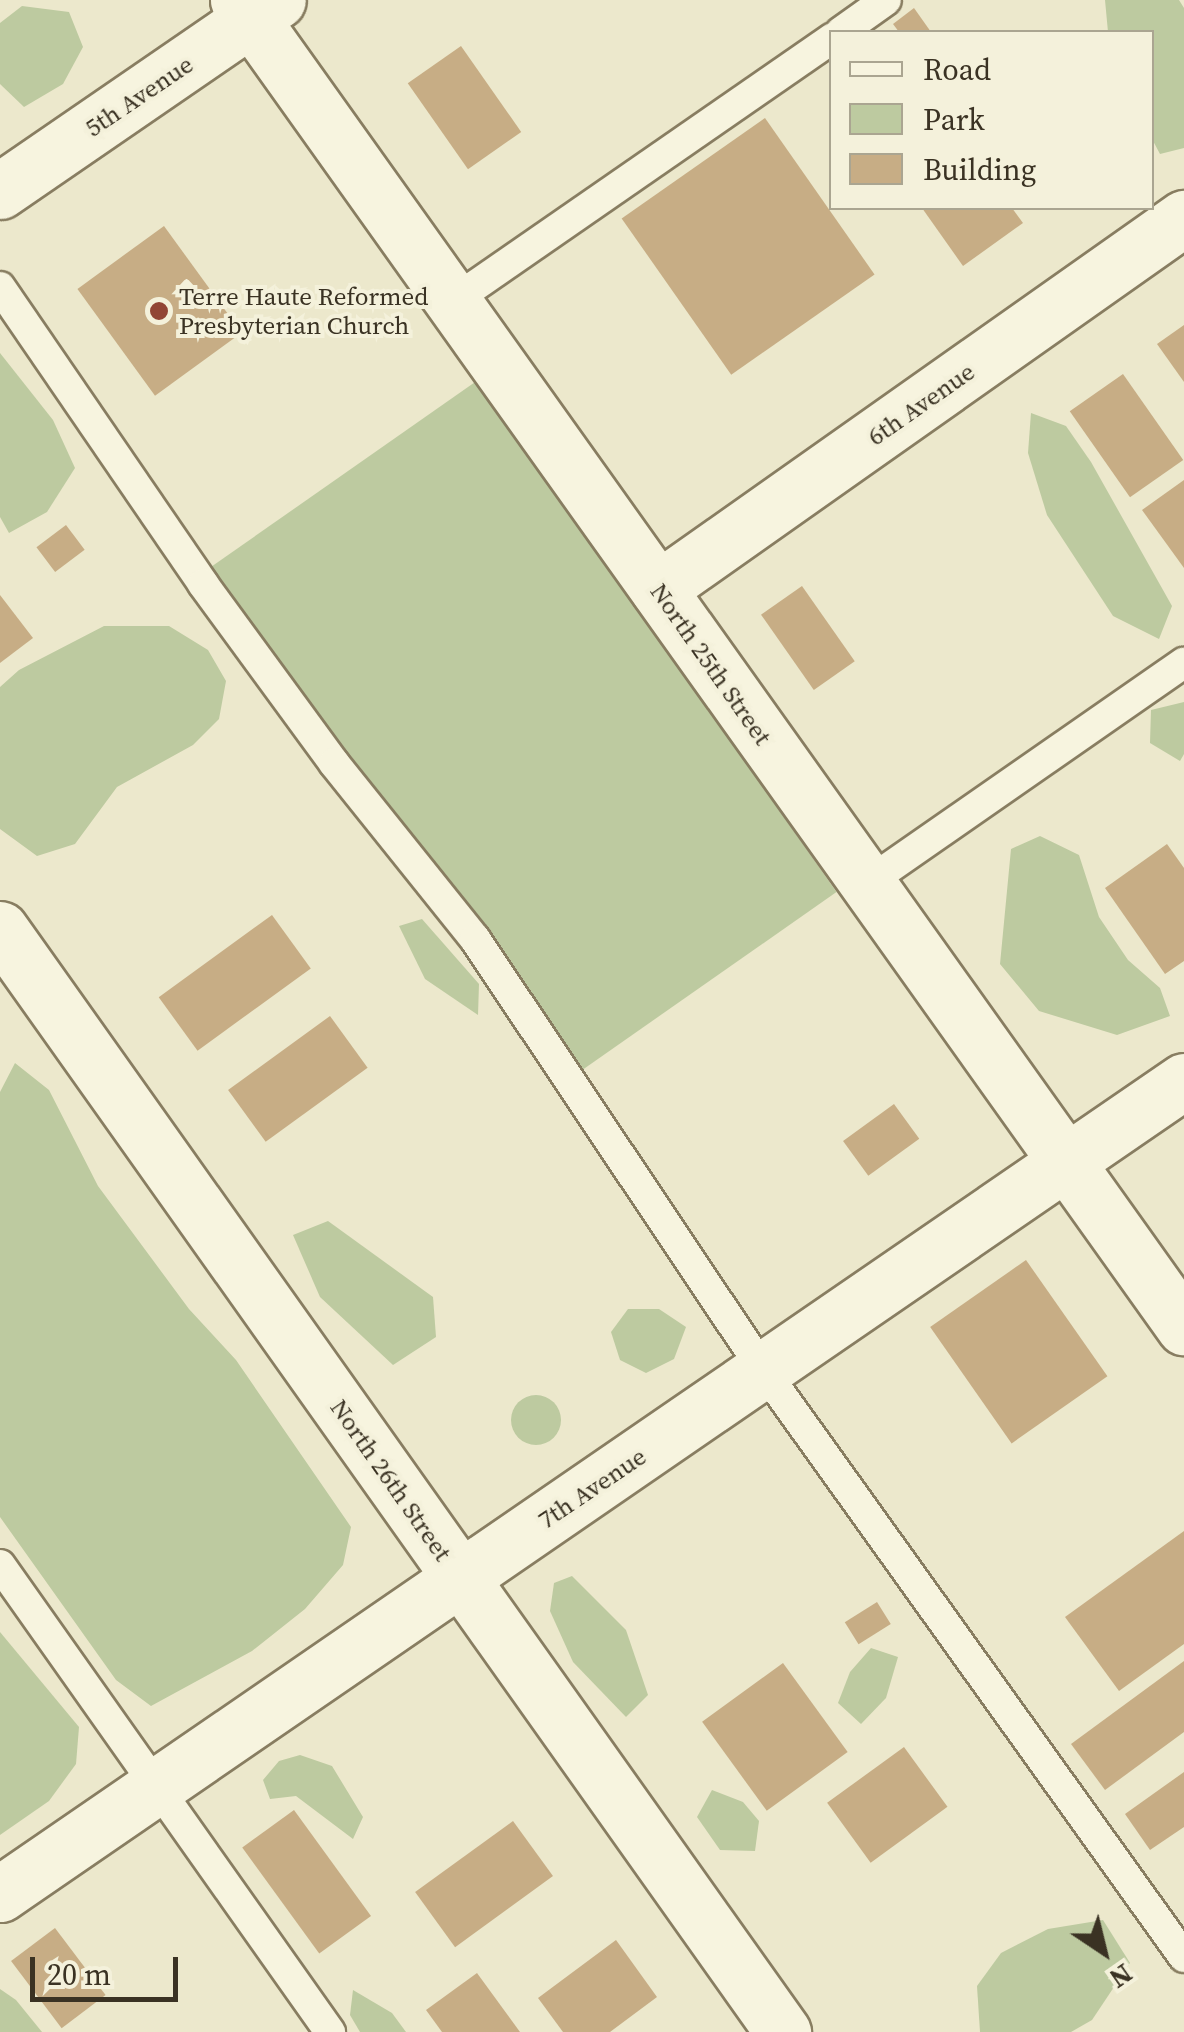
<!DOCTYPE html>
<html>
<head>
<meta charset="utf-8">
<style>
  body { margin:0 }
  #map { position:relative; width:1184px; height:2032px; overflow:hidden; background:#ece8cc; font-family:"Source Serif 4",serif }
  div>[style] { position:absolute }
  .green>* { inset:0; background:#bdcaa0; transform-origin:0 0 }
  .round { border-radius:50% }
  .building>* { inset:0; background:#c7ad85; transform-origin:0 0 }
  .roads { filter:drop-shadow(2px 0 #887d61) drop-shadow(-2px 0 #887d61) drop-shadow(0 2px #887d61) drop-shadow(0 -2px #887d61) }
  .lane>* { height:30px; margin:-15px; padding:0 15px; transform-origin:15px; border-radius:15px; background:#f7f4df }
  .street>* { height:55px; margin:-27.5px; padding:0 27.5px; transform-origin:27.5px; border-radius:27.5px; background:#f7f4df }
  .secondary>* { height:55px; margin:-27.5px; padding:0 27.5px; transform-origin:27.5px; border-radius:27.5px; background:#f7f4df }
  .dots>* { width:28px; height:28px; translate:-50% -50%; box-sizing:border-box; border:5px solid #f4f1db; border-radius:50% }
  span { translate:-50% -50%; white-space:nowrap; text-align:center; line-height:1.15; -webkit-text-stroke:8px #f4f1db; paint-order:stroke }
  .street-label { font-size:25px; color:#3a3223 }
  .poi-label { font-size:25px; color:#3a3223 }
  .left { translate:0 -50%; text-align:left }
  .legend { position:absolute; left:829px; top:30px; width:325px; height:180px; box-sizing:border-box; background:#f4f1db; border:2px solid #aaa591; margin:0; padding:12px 18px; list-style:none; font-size:30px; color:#3a3223 }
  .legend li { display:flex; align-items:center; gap:20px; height:50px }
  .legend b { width:50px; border:2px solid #aaa591 }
  .north { position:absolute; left:1054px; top:1902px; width:100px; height:100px; -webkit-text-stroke:8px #f4f1db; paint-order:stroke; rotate:145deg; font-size:28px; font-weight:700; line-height:40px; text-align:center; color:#3a3223 }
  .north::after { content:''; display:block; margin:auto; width:35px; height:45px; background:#3a3223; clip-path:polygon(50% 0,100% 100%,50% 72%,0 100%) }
  .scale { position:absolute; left:30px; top:1957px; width:148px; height:45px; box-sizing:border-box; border:5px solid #3a3223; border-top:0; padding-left:12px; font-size:30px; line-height:35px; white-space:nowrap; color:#3a3223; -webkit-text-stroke:8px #f4f1db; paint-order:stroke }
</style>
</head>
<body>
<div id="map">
  <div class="green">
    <i style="clip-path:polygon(1105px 0,1179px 0,1184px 8px,1184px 148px,1160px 154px,1152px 139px,1152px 32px,1108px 32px)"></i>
    <i style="clip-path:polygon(22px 6px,69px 12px,83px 47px,63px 84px,24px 107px,0 84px,0 23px)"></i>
    <i style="clip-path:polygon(0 353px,53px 420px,75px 468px,47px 512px,9px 533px,0 517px)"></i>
    <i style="left:478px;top:380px;width:625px;height:330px;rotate:55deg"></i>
    <i style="clip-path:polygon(1031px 413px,1066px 426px,1091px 462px,1172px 606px,1159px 639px,1113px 616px,1047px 515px,1028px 453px)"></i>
    <i style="clip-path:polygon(104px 626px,169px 626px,208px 650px,226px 681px,219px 719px,193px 745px,117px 787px,75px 844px,37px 856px,0 829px,0 687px,19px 670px)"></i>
    <i style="clip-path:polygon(1184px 702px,1184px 754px,1180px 761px,1150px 743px,1151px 710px)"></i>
    <i style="clip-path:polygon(1040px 836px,1079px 855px,1099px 917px,1128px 960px,1160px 988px,1170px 1016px,1117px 1035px,1039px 1011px,1000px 964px,1011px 849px)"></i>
    <i style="clip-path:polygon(422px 919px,479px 984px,478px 1015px,425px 979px,399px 926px)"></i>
    <i style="clip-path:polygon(15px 1063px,49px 1090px,98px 1186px,189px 1309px,236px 1360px,351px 1527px,343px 1565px,305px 1609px,252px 1651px,151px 1706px,116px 1680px,0 1517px,0 1092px)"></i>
    <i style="clip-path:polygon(328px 1221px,433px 1297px,436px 1337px,393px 1365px,320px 1297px,293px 1235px)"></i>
    <i style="clip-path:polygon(628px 1309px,659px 1309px,686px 1327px,674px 1359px,646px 1373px,620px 1360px,611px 1332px)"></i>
    <i class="round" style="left:511px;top:1395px;width:50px;height:50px"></i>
    <i style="clip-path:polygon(572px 1576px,626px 1630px,648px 1695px,626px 1717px,573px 1662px,550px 1611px,554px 1583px)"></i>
    <i style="clip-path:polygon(0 1632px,79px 1727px,76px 1764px,49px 1801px,0 1835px)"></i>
    <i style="clip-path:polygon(871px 1648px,898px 1657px,886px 1698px,861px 1724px,838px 1703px,850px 1672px)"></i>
    <i style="clip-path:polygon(300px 1755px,332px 1766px,363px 1817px,353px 1839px,296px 1796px,270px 1799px,263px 1780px,279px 1761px)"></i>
    <i style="clip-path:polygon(712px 1790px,743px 1802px,759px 1821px,755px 1851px,720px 1850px,697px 1817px)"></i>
    <i style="clip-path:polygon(1103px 1920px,1130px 1963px,1092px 2020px,1071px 2032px,980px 2032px,977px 1986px,1001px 1953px,1048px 1929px)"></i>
    <i style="clip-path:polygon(0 1989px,16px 2000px,42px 2032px,0 2032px)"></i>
    <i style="clip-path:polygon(353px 1990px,392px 2013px,406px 2032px,360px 2032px,350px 2015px)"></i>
  </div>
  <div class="building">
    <i style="clip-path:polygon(914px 8px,931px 32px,899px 32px,893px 24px)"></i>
    <i style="left:461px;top:46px;width:105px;height:65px;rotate:55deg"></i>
    <i style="left:765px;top:118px;width:191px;height:175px;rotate:55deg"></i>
    <i style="clip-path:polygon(922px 208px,1012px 208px,1023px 223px,963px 266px)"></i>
    <i style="left:164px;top:226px;width:132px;height:107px;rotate:54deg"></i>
    <i style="clip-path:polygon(1184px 325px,1184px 382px,1157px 344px)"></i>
    <i style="left:1123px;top:374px;width:105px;height:65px;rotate:55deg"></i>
    <i style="clip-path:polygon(1184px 480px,1184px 568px,1142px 510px)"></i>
    <i style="left:66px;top:525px;width:31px;height:37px;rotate:53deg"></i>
    <i style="left:802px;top:586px;width:92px;height:50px;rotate:55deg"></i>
    <i style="clip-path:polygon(0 595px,33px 638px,0 663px)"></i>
    <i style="clip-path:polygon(1167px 844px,1184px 868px,1184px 961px,1165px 974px,1105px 888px)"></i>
    <i style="left:272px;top:915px;width:66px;height:140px;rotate:54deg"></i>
    <i style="left:330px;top:1016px;width:64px;height:126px;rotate:54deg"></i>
    <i style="left:894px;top:1104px;width:43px;height:63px;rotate:54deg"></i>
    <i style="left:1026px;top:1260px;width:142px;height:117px;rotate:55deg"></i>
    <i style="clip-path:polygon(1184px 1531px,1184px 1644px,1119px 1691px,1065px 1617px)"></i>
    <i style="left:877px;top:1602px;width:26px;height:38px;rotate:58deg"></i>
    <i style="clip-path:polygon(1184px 1661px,1184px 1732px,1105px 1790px,1071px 1744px)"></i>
    <i style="left:783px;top:1663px;width:110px;height:100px;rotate:54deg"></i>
    <i style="left:904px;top:1747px;width:74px;height:95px;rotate:54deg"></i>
    <i style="clip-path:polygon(1184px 1772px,1184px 1827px,1150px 1850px,1125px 1814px)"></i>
    <i style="left:294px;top:1810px;width:131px;height:64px;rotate:54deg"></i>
    <i style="left:513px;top:1821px;width:68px;height:121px;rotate:54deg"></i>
    <i style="left:55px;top:1928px;width:84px;height:55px;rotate:53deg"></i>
    <i style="clip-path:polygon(616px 1940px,657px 1997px,610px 2032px,563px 2032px,538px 1998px)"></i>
    <i style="clip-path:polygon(477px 1973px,520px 2032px,442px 2032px,426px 2010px)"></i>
  </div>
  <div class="roads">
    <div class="lane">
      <i style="left:841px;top:32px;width:55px;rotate:-35.4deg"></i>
      <i style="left:0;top:287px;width:360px;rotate:55.6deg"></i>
      <i style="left:203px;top:584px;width:222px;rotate:53.8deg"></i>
      <i style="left:334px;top:763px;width:226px;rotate:51.3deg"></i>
      <i style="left:475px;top:939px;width:520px;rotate:56.22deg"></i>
      <i style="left:764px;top:1371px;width:721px;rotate:54.37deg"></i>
      <i style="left:453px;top:301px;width:461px;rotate:-34.7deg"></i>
      <i style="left:867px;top:883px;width:386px;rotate:-34.8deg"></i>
      <i style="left:0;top:1565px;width:572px;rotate:54.75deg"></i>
    </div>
    <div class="street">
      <i style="left:0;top:191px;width:337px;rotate:-34.5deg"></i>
      <i style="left:658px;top:589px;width:644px;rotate:-35.2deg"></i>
      <i style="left:0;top:929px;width:1353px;rotate:54.63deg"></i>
      <i style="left:0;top:1894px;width:1436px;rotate:-34.48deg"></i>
    </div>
    <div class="secondary">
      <i style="left:238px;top:0;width:1630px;rotate:54.52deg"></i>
    </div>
  </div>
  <div class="dots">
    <i style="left:159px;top:311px;background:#924636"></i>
  </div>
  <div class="street-label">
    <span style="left:139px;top:96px;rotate:-34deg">5th Avenue</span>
    <span style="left:921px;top:404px;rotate:-35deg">6th Avenue</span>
    <span style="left:711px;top:664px;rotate:55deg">North 25th Street</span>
    <span style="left:391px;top:1480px;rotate:55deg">North 26th Street</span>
    <span style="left:592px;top:1488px;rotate:-34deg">7th Avenue</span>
  </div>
  <div class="poi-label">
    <span class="left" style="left:179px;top:311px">Terre Haute Reformed<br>Presbyterian Church</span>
  </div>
  <ul class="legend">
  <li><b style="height:12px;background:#f7f4df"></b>Road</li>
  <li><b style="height:28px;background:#bdcaa0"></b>Park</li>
  <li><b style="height:28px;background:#c7ad85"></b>Building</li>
  </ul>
  <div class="north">N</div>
  <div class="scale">20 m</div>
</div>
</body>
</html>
